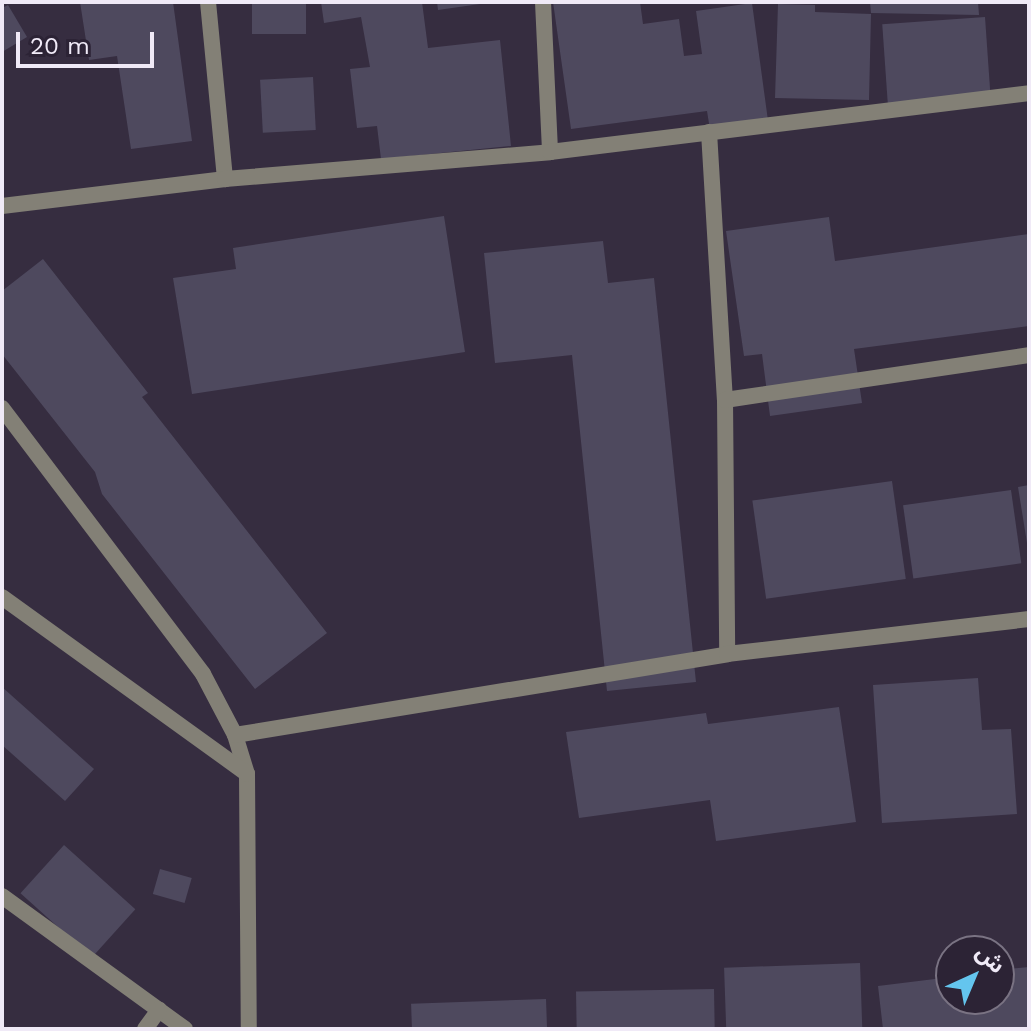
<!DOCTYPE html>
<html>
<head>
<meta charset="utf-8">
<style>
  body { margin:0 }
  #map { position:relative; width:1031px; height:1031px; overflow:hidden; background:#362d40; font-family:"Work Sans","Noto Sans Arabic",sans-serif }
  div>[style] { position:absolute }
  .building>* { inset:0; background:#4e495e; transform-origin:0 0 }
  .minor>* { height:16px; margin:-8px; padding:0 8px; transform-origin:8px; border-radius:8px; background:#838076 }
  span { translate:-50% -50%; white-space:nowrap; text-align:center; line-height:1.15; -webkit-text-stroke:8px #2c2335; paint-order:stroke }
  .frame { position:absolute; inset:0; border:4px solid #f0eaf7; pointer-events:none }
  .north { position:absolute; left:935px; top:935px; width:80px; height:80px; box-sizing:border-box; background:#2c2335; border:2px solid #7a7383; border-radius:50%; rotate:44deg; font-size:22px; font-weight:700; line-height:32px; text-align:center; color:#f0eaf7 }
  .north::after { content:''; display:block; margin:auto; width:28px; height:36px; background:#64c5ee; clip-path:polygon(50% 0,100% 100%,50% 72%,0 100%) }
  .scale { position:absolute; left:16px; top:32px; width:138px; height:36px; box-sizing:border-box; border:4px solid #f0eaf7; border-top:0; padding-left:10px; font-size:24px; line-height:28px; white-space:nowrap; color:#f0eaf7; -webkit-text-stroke:6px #2c2335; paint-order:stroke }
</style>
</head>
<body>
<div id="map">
  <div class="building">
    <i style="clip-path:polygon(80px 2px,173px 2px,192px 141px,131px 149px,117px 56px,89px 60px)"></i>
    <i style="left:252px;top:2px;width:54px;height:32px"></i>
    <i style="clip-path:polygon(321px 2px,422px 2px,428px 48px,500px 40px,511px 146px,381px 159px,377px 126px,357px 128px,350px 69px,370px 67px,361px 17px,324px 23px)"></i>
    <i style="clip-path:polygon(437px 2px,479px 2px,480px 4px,438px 10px)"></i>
    <i style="clip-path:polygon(553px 2px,640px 2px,643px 24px,679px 19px,684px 56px,702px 54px,696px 11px,752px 3px,769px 128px,711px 136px,707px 111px,571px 129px)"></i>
    <i style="clip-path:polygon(870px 2px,978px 2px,979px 15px,871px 13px)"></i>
    <i style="clip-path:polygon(778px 4px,815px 5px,815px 12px,871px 14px,869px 100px,775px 98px)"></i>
    <i style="clip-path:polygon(8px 5px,27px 37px,2px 52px,2px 8px)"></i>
    <i style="left:985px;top:17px;width:86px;height:103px;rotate:86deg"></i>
    <i style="left:313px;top:77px;width:53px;height:53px;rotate:87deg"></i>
    <i style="clip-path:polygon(444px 216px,465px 352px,192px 394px,173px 278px,236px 269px,233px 248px)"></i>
    <i style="clip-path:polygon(829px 217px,835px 261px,1029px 234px,1029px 326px,854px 349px,862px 403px,770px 416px,762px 354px,744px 356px,726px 231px)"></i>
    <i style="clip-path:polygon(603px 241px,608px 283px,654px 278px,696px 682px,607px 691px,572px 355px,495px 363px,484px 253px)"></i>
    <i style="clip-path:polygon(43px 259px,148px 393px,142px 397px,327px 633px,255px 689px,102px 494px,95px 472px,2px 354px,2px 291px)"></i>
    <i style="left:892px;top:481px;width:99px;height:141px;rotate:82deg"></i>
    <i style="clip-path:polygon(1029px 485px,1029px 543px,1027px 543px,1018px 487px)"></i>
    <i style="left:1011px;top:490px;width:74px;height:109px;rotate:82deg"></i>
    <i style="clip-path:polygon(978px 678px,982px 730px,1011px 729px,1017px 814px,882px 823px,873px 685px)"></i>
    <i style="clip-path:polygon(2px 687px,94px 769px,65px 801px,2px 745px)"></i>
    <i style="clip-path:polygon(839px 707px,856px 822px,716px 841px,710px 800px,579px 818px,566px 732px,706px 713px,708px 724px)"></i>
    <i style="left:64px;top:845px;width:96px;height:65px;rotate:42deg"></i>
    <i style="left:160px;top:869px;width:33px;height:26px;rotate:16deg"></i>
    <i style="left:860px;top:963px;width:66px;height:136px;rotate:88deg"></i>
    <i style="clip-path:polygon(1029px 967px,1029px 1029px,883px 1029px,878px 986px,951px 977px,951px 999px,999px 999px,999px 970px)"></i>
    <i style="left:714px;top:989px;width:40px;height:138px;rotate:89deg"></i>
    <i style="left:546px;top:999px;width:30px;height:135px;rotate:88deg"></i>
  </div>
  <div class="minor">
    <i style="left:208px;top:2px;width:178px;rotate:84.5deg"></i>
    <i style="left:543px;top:2px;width:150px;rotate:87.3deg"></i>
    <i style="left:709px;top:132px;width:268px;rotate:86.6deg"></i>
    <i style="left:725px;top:400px;width:254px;rotate:89.5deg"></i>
    <i style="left:2px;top:206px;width:225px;rotate:-6.9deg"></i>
    <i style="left:225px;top:179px;width:326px;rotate:-4.7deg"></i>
    <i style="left:550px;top:152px;width:483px;rotate:-7deg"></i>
    <i style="left:725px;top:400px;width:307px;rotate:-8.4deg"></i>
    <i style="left:2px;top:408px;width:333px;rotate:52.9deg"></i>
    <i style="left:203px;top:674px;width:69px;rotate:62.3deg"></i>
    <i style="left:235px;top:735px;width:41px;rotate:72.9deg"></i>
    <i style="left:247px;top:774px;width:255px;rotate:89.6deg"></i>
    <i style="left:2px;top:597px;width:302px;rotate:35.8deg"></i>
    <i style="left:235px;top:735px;width:499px;rotate:-9.3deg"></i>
    <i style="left:727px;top:654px;width:304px;rotate:-6.6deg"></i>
    <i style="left:2px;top:896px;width:226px;rotate:36deg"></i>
    <i style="left:145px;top:1029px;width:24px;rotate:-54deg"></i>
  </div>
  <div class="frame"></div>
  <div class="north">ش</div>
  <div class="scale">20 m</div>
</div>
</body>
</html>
